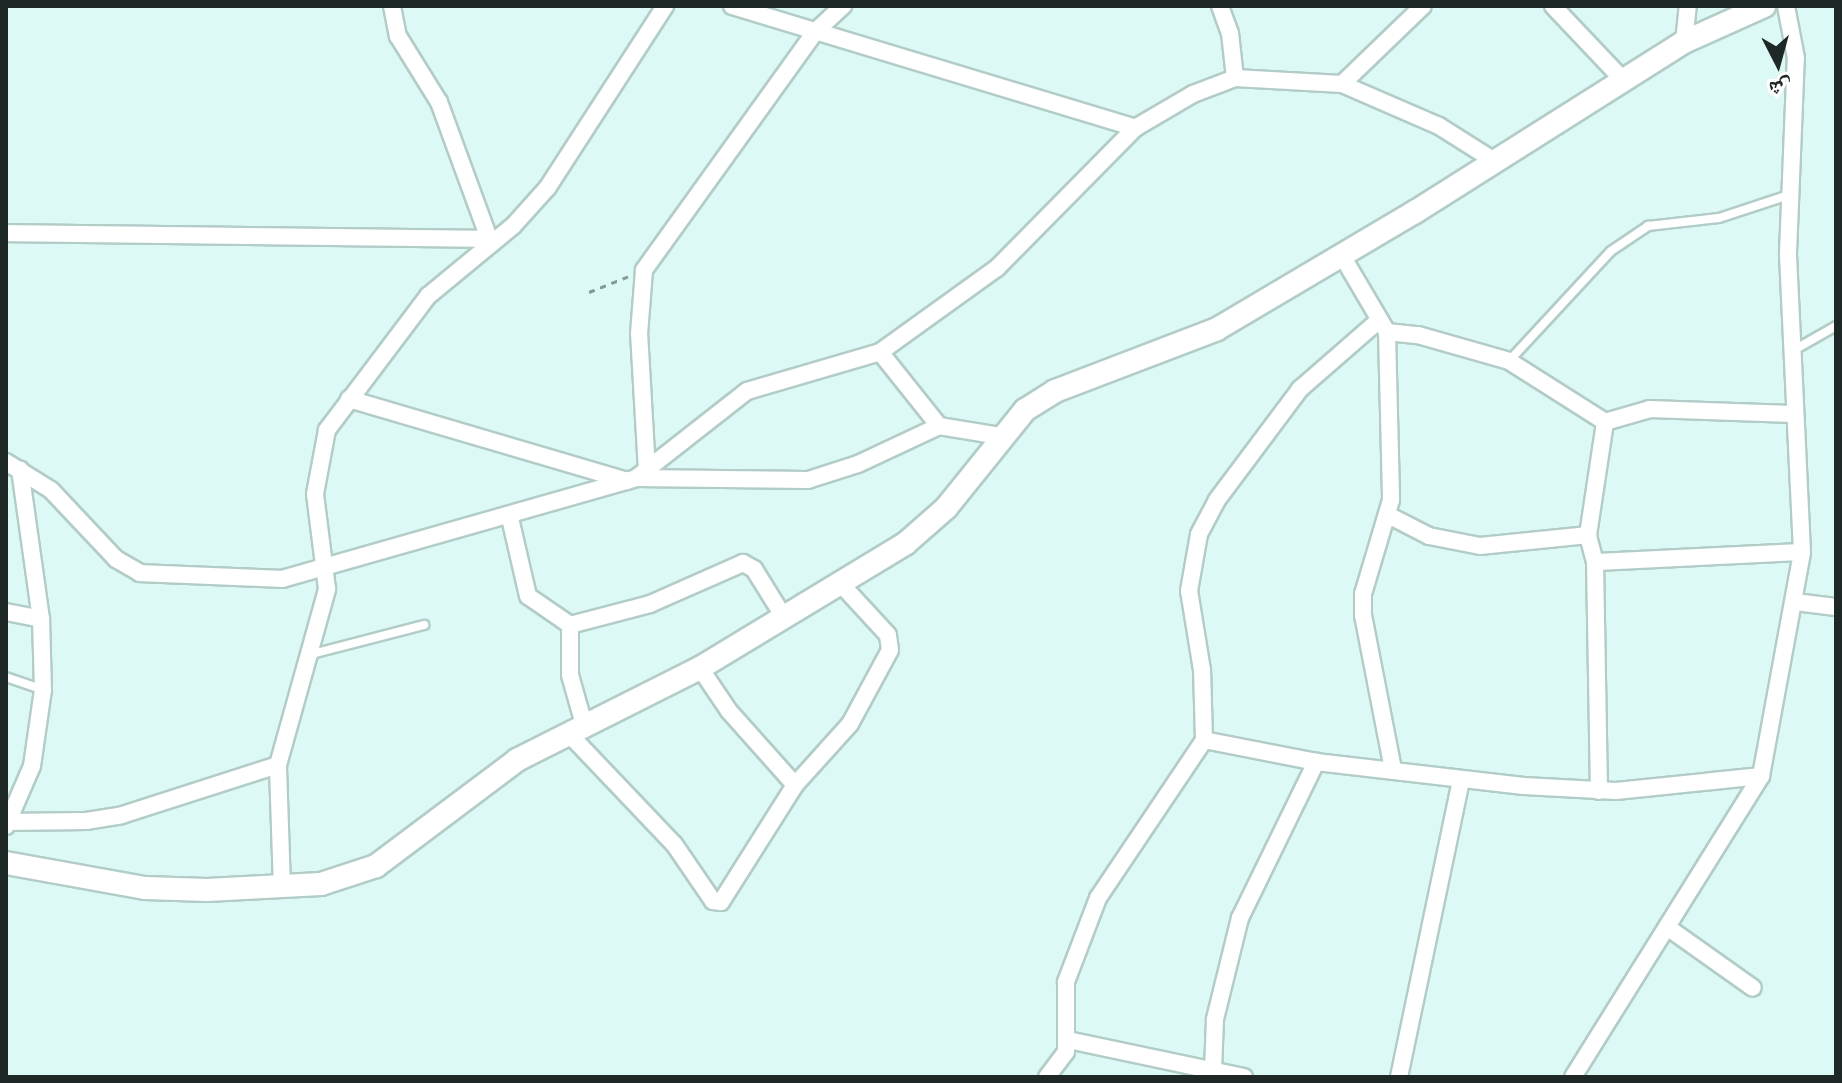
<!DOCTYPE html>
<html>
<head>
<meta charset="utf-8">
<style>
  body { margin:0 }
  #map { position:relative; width:1842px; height:1083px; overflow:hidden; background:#ddf9f5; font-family:"Work Sans","Noto Naskh Arabic",sans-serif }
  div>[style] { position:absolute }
  .path>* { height:3px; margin-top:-1.5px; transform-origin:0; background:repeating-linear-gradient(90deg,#869996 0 6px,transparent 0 12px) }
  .roads { filter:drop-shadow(2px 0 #b2ccc8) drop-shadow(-2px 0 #b2ccc8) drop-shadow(0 2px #b2ccc8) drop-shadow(0 -2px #b2ccc8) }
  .lane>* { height:8px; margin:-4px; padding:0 4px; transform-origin:4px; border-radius:4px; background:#fff }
  .street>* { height:16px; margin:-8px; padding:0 8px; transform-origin:8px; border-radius:8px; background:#fff }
  .secondary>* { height:22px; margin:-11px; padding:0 11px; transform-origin:11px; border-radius:11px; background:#fff }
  span { translate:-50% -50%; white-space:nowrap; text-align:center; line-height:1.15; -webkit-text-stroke:8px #fff; paint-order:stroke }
  .frame { position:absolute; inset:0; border:8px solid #1e2826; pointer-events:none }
  .north { position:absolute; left:1738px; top:24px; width:80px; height:80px; -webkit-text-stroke:6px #fff; paint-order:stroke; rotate:174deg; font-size:22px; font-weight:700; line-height:32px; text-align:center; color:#1e2826 }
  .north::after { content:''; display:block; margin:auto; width:28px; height:36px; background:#1e2826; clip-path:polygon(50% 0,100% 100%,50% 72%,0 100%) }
</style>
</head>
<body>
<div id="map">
  <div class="path">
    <i style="left:589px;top:292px;width:43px;rotate:-21.8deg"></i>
  </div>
  <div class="roads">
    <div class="lane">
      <i style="left:1794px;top:350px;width:48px;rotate:-29.7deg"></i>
      <i style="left:1509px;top:361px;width:150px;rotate:-47.2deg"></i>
      <i style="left:1611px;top:251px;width:45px;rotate:-34deg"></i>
      <i style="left:1648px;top:226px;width:71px;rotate:-6.4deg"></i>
      <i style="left:1719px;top:218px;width:74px;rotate:-18.2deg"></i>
      <i style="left:312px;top:654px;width:116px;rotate:-14.5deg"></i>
      <i style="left:6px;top:677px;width:39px;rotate:19deg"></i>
    </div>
    <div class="street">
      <i style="left:392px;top:6px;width:31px;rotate:79deg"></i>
      <i style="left:398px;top:36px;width:78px;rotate:58.2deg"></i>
      <i style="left:439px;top:102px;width:151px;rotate:69.9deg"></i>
      <i style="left:732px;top:6px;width:421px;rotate:16.8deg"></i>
      <i style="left:1220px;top:6px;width:29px;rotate:70deg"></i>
      <i style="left:1230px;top:33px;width:45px;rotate:83.7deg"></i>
      <i style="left:1553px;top:6px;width:103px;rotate:46.6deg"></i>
      <i style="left:1684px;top:42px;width:36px;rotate:-84deg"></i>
      <i style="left:1342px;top:84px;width:112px;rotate:-43.9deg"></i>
      <i style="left:6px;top:233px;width:483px;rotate:0.7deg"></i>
      <i style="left:1341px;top:254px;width:91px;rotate:59.5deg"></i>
      <i style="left:1387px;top:332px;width:168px;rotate:88.6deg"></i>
      <i style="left:1391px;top:500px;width:98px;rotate:106.6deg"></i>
      <i style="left:1363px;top:594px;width:21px;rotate:90deg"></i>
      <i style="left:1363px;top:615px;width:157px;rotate:79deg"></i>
      <i style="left:1387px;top:332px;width:31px;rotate:6deg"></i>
      <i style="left:1418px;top:335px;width:95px;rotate:15.9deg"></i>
      <i style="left:1509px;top:361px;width:114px;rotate:32.4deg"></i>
      <i style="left:880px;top:352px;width:144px;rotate:-35.7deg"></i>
      <i style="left:997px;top:268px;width:197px;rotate:-45.4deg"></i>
      <i style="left:1135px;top:128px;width:67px;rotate:-30.4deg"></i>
      <i style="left:1193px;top:94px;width:45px;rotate:-20.9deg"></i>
      <i style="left:1235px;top:78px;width:107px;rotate:3.2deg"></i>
      <i style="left:1342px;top:84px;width:106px;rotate:23.4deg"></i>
      <i style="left:1439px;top:126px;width:67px;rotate:32.3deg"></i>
      <i style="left:349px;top:399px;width:290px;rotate:16.4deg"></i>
      <i style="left:1605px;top:422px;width:47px;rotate:-16.1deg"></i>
      <i style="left:1650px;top:409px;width:142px;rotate:2deg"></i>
      <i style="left:6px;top:462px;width:53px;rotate:31.9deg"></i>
      <i style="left:51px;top:490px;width:95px;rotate:46.7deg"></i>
      <i style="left:116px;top:559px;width:28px;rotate:30deg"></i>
      <i style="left:140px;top:573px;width:142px;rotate:2.4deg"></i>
      <i style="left:282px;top:579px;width:368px;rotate:-15.9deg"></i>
      <i style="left:636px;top:478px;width:141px;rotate:-38.1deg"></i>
      <i style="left:747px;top:391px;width:139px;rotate:-16.3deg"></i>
      <i style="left:880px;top:352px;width:95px;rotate:51.4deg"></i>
      <i style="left:647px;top:471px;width:137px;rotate:-93.3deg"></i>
      <i style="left:639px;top:334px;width:64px;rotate:-85.5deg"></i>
      <i style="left:644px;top:270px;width:294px;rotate:-54.3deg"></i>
      <i style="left:816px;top:31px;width:37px;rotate:-43deg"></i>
      <i style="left:636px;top:478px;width:172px;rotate:0.7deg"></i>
      <i style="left:808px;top:480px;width:52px;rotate:-17.7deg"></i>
      <i style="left:858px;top:464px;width:89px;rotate:-25.1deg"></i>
      <i style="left:939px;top:426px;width:62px;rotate:9.3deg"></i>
      <i style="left:1390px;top:516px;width:44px;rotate:27.1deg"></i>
      <i style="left:1429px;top:536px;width:52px;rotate:11.1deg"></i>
      <i style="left:1480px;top:546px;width:109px;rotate:-5.8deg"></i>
      <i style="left:510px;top:518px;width:80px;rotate:77deg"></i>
      <i style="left:528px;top:596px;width:51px;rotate:34.6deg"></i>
      <i style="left:570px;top:625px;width:50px;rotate:90deg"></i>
      <i style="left:570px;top:675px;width:55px;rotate:74.2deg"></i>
      <i style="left:1595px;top:562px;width:207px;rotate:-2.8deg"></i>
      <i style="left:1795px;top:602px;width:41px;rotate:7deg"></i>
      <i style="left:6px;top:612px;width:36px;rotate:11deg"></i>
      <i style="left:570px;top:625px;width:83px;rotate:-14.7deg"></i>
      <i style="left:650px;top:604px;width:102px;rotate:-23.8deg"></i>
      <i style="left:743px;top:563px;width:13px;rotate:29deg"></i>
      <i style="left:754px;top:569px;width:59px;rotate:58.2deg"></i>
      <i style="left:700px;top:668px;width:52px;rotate:56deg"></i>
      <i style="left:729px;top:711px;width:99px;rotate:48.3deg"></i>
      <i style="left:571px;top:736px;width:149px;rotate:46.4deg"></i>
      <i style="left:674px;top:844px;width:69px;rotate:55.6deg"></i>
      <i style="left:713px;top:901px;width:8px;rotate:7deg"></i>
      <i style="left:721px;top:902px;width:138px;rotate:-57.7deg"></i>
      <i style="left:795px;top:785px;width:82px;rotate:-48deg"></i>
      <i style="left:850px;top:724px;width:84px;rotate:-61.6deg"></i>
      <i style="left:890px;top:650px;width:15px;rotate:-98deg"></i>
      <i style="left:888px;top:635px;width:69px;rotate:-132.7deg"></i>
      <i style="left:1204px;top:740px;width:114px;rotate:11.1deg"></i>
      <i style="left:1316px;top:762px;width:209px;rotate:6.6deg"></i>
      <i style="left:1524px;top:786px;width:92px;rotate:3.1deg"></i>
      <i style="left:1616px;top:791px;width:146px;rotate:-5.9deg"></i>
      <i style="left:1599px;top:791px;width:229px;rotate:-91deg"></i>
      <i style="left:1595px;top:562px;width:28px;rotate:-105deg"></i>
      <i style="left:1588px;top:535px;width:114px;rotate:-81.4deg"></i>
      <i style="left:6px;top:822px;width:80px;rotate:-0.7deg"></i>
      <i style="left:86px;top:821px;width:36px;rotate:-9deg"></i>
      <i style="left:122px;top:815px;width:164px;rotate:-17.8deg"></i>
      <i style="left:6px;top:826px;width:65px;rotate:-66.6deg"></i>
      <i style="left:32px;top:766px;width:77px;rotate:-81.8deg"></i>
      <i style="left:43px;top:690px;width:71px;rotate:-91.6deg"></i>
      <i style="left:41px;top:619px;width:151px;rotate:-98deg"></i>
      <i style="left:282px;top:888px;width:123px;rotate:-91.9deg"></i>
      <i style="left:278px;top:765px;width:183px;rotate:-74.4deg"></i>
      <i style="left:327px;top:589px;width:96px;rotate:-97.2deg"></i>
      <i style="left:315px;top:494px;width:65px;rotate:-79.4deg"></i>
      <i style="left:327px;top:430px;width:168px;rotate:-53deg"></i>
      <i style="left:428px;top:296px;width:110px;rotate:-39.5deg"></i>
      <i style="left:513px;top:226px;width:52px;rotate:-48.1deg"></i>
      <i style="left:548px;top:187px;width:216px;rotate:-57.1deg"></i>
      <i style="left:1667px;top:927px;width:105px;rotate:35.3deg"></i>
      <i style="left:1068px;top:1040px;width:180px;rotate:11.9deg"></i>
      <i style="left:1213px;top:1071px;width:52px;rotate:-87.8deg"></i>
      <i style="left:1215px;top:1019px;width:104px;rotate:-76.1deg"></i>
      <i style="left:1240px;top:918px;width:174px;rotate:-64deg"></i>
      <i style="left:1047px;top:1077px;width:31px;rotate:-53deg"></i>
      <i style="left:1066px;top:1052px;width:70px;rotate:-90deg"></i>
      <i style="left:1066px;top:982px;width:90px;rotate:-69.1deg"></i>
      <i style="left:1098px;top:898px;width:190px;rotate:-56.1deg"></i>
      <i style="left:1204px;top:740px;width:70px;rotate:-91.6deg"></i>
      <i style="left:1202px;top:670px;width:80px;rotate:-99.3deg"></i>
      <i style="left:1189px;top:591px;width:58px;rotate:-80deg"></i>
      <i style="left:1199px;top:534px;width:38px;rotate:-62deg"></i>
      <i style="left:1217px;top:500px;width:139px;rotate:-53.2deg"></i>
      <i style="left:1300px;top:389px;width:105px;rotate:-41.1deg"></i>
      <i style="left:1399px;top:1077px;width:304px;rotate:-78.2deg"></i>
      <i style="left:1573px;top:1077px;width:355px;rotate:-58deg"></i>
      <i style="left:1761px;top:776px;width:228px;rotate:-79.6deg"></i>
      <i style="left:1802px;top:552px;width:299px;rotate:-92.7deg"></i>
      <i style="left:1788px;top:253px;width:195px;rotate:-87.7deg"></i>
      <i style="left:1796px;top:58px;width:53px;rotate:-100.9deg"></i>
    </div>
    <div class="secondary">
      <i style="left:6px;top:863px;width:141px;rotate:10.2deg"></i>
      <i style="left:145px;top:888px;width:62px;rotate:1.8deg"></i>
      <i style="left:207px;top:890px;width:114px;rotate:-3deg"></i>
      <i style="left:321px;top:884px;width:58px;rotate:-18.1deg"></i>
      <i style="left:376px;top:866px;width:176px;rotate:-36.9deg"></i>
      <i style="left:517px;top:760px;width:205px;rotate:-26.7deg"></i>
      <i style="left:700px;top:668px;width:240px;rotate:-31.2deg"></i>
      <i style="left:905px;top:544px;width:55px;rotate:-41.3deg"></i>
      <i style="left:946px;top:508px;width:126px;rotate:-51.1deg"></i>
      <i style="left:1025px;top:410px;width:36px;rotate:-32deg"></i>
      <i style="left:1055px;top:391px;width:173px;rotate:-20.9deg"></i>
      <i style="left:1217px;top:329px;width:230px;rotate:-30.6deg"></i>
      <i style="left:1415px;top:212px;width:318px;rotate:-32.3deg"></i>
      <i style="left:1684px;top:42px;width:88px;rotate:-24.2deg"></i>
    </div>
  </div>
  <div class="frame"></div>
  <div class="north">ش</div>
</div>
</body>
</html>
